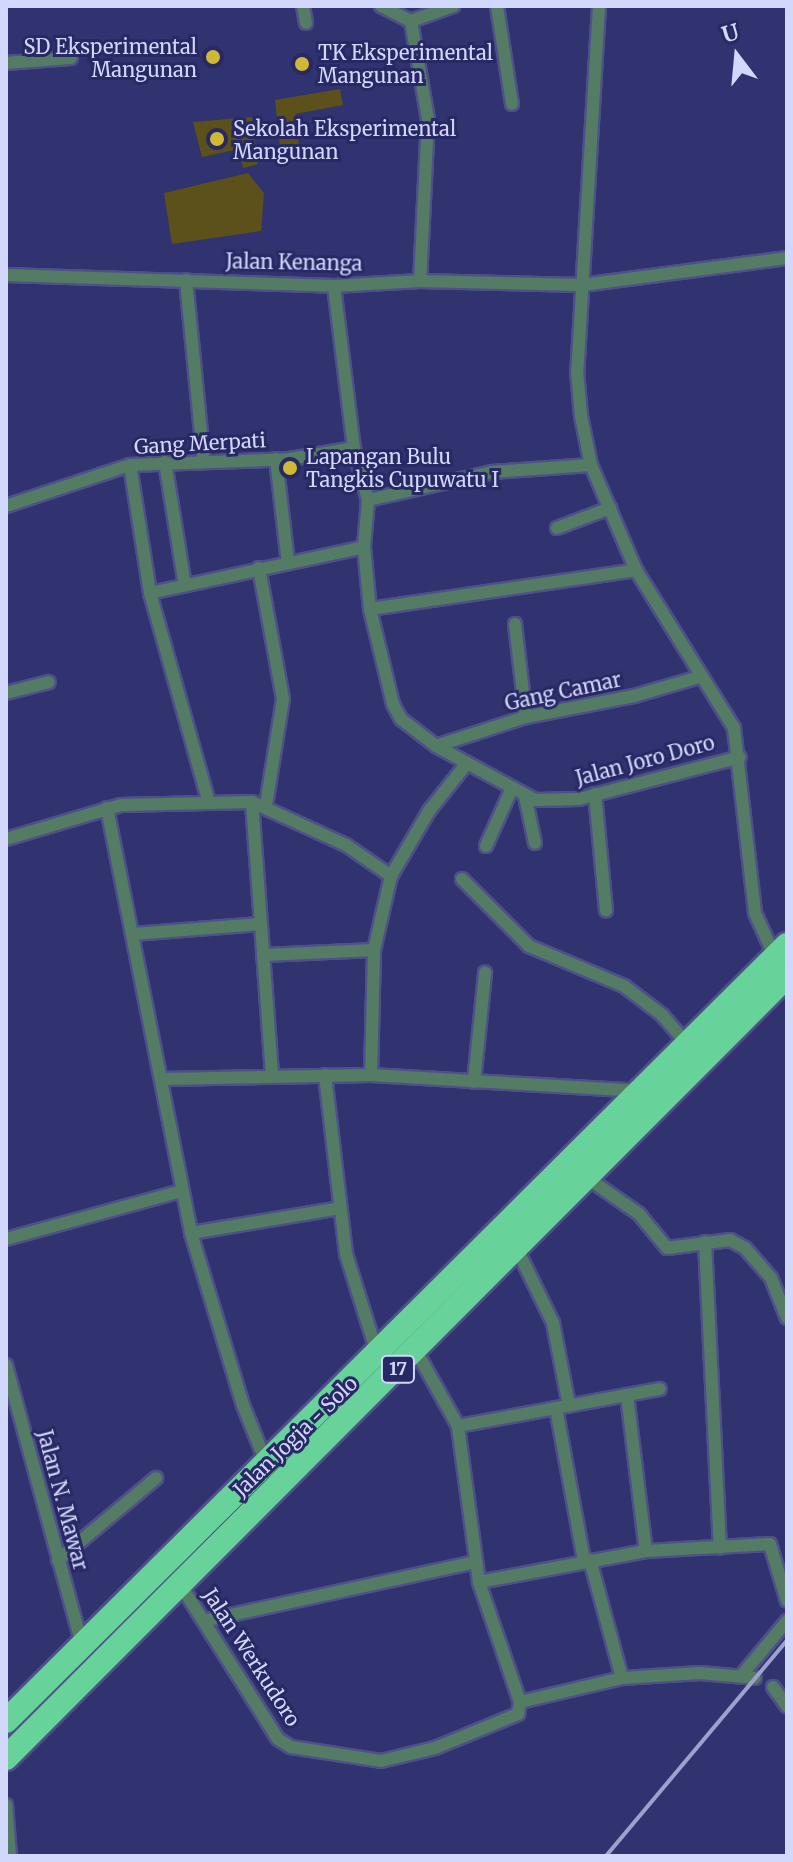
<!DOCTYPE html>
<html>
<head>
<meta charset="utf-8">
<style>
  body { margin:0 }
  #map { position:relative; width:793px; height:1862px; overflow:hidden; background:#313370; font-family:Merriweather,serif }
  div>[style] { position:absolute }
  .green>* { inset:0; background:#5c511b }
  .roads { filter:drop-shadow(2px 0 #4e5189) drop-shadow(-2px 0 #4e5189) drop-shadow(0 2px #4e5189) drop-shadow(0 -2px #4e5189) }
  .street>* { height:12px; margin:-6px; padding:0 6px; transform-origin:6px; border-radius:6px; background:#547c64 }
  .highway>* { height:24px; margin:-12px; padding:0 12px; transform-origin:12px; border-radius:12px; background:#67d299 }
  .rail>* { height:4px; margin:-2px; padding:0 2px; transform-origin:2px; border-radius:2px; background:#9da1ce }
  .dots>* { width:22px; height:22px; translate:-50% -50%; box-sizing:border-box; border:4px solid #282964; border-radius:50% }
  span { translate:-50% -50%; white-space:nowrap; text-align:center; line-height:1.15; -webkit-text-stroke:6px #282964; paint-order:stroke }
  .shield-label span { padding:2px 6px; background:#282964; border:2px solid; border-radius:6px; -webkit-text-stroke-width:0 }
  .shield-label { font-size:18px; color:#d2d7fc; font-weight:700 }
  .poi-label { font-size:20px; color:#d2d7fc }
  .right { translate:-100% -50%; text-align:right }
  .left { translate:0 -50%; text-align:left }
  .street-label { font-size:20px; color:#d2d7fc }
  .frame { position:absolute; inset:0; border:8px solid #d2d7fc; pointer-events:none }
  .north { position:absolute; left:697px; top:16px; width:80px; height:80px; -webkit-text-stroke:6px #282964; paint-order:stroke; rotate:344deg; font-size:22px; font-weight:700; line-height:32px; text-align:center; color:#d2d7fc }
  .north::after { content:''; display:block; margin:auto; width:28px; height:36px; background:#d2d7fc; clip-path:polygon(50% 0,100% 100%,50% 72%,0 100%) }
</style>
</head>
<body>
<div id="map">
  <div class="green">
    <i style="clip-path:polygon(340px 89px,343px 105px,295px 114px,299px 145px,280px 148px,275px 100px)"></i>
    <i style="clip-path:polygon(252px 117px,258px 164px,243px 168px,239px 149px,202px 157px,193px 122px)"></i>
    <i style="clip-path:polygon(248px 173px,264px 193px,261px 231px,172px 244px,164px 193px)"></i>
  </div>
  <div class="roads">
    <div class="street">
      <i style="left:303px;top:6px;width:17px;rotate:80deg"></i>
      <i style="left:381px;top:6px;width:34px;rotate:27deg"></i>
      <i style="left:411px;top:21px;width:99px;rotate:80.2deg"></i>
      <i style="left:428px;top:119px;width:162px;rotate:92.8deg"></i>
      <i style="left:497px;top:6px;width:99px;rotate:81.3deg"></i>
      <i style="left:599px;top:6px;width:366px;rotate:93.4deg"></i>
      <i style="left:577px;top:371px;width:45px;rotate:84.9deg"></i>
      <i style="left:581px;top:416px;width:50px;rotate:78.5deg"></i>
      <i style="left:591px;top:465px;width:114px;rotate:66.8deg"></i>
      <i style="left:636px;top:570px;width:186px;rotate:58.2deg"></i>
      <i style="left:734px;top:728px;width:186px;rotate:83.5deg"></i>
      <i style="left:755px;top:913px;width:48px;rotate:65.6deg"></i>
      <i style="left:411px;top:21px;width:45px;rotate:-19.7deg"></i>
      <i style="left:6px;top:63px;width:65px;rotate:-4.4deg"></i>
      <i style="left:6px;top:275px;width:328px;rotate:1.9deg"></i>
      <i style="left:334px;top:286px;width:86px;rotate:-3.3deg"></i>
      <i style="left:420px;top:281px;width:162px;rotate:1.4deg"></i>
      <i style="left:582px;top:285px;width:207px;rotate:-7.5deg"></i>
      <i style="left:186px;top:280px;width:183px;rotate:84.4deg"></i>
      <i style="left:334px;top:286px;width:163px;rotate:83deg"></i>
      <i style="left:354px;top:448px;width:54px;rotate:74.9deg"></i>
      <i style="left:368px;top:500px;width:47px;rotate:94.9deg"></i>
      <i style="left:364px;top:547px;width:62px;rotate:84.5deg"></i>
      <i style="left:370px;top:609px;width:98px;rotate:76.4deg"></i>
      <i style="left:393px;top:704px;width:17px;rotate:62deg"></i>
      <i style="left:401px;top:719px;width:44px;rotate:37.6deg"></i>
      <i style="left:436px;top:746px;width:113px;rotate:28.6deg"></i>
      <i style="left:535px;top:800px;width:44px;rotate:-1.3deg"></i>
      <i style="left:579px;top:799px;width:166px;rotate:-14.6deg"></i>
      <i style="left:276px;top:459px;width:104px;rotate:83.4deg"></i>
      <i style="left:165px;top:462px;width:125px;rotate:80.8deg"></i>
      <i style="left:130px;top:465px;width:130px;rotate:81.1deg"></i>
      <i style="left:150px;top:593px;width:218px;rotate:74.3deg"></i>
      <i style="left:368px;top:500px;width:127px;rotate:-12.7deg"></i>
      <i style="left:492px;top:472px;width:99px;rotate:-4deg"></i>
      <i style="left:6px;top:506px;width:131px;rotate:-18.3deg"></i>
      <i style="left:130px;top:465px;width:160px;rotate:-2.1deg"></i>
      <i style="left:290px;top:459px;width:65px;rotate:-9.8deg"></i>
      <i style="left:557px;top:528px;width:57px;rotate:-20.7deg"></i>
      <i style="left:259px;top:568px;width:133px;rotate:79.6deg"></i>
      <i style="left:283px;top:699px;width:107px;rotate:99.1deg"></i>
      <i style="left:150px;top:593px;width:219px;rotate:-12.1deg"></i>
      <i style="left:370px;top:609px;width:269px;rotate:-8.3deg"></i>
      <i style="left:515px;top:624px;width:94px;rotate:83.3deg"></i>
      <i style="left:6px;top:693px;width:44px;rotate:-14.3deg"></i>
      <i style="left:436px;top:746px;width:95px;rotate:-17.9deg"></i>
      <i style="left:526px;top:717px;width:110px;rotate:-11deg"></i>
      <i style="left:634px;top:696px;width:68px;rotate:-16.3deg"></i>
      <i style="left:595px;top:794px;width:117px;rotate:84.6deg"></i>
      <i style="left:525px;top:796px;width:48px;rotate:78deg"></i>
      <i style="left:252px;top:802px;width:274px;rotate:85.8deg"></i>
      <i style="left:107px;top:808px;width:433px;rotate:78.8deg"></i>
      <i style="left:191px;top:1233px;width:180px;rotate:73.2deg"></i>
      <i style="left:243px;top:1405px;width:65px;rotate:68.2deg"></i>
      <i style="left:267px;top:1465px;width:23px;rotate:49deg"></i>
      <i style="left:6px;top:839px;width:120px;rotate:-16.5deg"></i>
      <i style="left:121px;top:805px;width:131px;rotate:-1.3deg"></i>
      <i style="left:252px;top:802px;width:103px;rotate:24.6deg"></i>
      <i style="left:346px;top:845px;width:55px;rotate:34.6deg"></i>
      <i style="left:486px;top:846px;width:64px;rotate:-65.9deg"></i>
      <i style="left:462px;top:879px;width:95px;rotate:45deg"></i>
      <i style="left:529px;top:946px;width:103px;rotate:22.8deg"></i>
      <i style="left:624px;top:986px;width:48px;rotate:37.3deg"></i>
      <i style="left:662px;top:1015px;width:40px;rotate:49deg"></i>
      <i style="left:133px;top:934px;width:128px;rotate:-4.5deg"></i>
      <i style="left:263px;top:955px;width:111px;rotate:-2.6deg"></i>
      <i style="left:325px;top:1075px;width:180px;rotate:83.3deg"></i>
      <i style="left:346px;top:1254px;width:104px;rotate:72.6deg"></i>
      <i style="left:371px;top:1075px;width:125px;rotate:-88.6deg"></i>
      <i style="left:374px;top:950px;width:76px;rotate:-77.1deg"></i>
      <i style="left:391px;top:876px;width:75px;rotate:-59.7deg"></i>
      <i style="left:429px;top:811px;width:61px;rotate:-51.6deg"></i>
      <i style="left:161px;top:1079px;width:210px;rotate:-1.1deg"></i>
      <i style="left:371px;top:1075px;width:267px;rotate:3.4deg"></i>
      <i style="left:474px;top:1082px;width:110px;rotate:-84.2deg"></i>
      <i style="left:586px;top:1177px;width:65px;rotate:34.9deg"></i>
      <i style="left:639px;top:1214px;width:44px;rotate:50.5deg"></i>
      <i style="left:667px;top:1248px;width:64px;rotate:-7.2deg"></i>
      <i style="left:730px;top:1240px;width:17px;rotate:28deg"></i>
      <i style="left:745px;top:1248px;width:40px;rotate:49deg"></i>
      <i style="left:771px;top:1278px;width:43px;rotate:68.2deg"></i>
      <i style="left:191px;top:1233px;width:151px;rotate:-9.5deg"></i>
      <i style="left:6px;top:1239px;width:182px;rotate:-15.3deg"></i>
      <i style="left:705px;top:1242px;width:306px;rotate:87.2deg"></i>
      <i style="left:516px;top:1247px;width:85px;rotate:64deg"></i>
      <i style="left:553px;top:1323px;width:84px;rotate:79deg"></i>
      <i style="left:6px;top:1365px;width:289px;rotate:74.8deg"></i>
      <i style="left:627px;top:1395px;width:157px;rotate:83.1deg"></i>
      <i style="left:556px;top:1408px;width:156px;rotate:79.6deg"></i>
      <i style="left:458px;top:1426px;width:205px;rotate:-10.4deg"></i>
      <i style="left:58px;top:1560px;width:128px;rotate:-39.9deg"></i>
      <i style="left:590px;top:1560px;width:122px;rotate:74.8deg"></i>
      <i style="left:479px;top:1582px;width:170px;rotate:-10.5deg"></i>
      <i style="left:646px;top:1551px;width:124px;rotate:-3.2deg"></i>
      <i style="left:770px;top:1544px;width:59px;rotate:73.4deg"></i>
      <i style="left:180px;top:1584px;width:183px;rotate:57.7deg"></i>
      <i style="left:278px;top:1739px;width:15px;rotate:32deg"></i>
      <i style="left:291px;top:1747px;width:91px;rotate:8.8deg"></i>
      <i style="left:381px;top:1761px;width:56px;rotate:-13.5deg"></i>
      <i style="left:435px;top:1748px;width:90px;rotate:-22.3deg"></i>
      <i style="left:518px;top:1714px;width:12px;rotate:-81deg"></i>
      <i style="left:520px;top:1702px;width:127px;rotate:-108.9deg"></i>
      <i style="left:479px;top:1582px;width:157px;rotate:-97.7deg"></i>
      <i style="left:458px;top:1426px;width:86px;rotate:-119.2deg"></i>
      <i style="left:207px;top:1620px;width:274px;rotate:-12.2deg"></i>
      <i style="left:741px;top:1676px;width:72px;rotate:-50.1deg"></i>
      <i style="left:773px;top:1687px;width:24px;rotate:54deg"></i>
      <i style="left:520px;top:1702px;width:105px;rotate:-13.2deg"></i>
      <i style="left:622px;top:1678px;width:78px;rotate:-3.7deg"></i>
      <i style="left:700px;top:1673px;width:55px;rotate:5.2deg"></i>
      <i style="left:6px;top:1805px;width:51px;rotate:85.5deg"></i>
    </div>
    <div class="highway">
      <i style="left:6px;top:1721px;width:1101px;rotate:-44.82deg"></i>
      <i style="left:6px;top:1758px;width:1105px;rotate:-45.04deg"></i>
    </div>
  </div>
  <div class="rail">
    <i style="left:606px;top:1856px;width:282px;rotate:-50deg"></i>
  </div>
  <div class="dots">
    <i style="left:213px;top:57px;background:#d0b837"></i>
    <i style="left:302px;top:64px;background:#d0b837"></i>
    <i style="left:217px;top:139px;background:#d0b837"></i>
    <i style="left:290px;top:468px;background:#d0b837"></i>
  </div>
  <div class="shield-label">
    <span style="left:398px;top:1369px">17</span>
  </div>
  <div class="poi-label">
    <span class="right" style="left:197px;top:58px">SD Eksperimental<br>Mangunan</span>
    <span class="left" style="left:318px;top:64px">TK Eksperimental<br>Mangunan</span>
    <span class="left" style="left:233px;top:140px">Sekolah Eksperimental<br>Mangunan</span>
    <span class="left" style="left:306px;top:468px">Lapangan Bulu<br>Tangkis Cupuwatu I</span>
  </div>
  <div class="street-label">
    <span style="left:294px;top:262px;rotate:1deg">Jalan Kenanga</span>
    <span style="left:200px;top:443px;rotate:-3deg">Gang Merpati</span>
    <span style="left:563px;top:691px;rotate:-12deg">Gang Camar</span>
    <span style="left:645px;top:760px;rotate:-15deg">Jalan Joro Doro</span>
    <span style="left:295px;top:1436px;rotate:-44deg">Jalan Jogja - Solo</span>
    <span style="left:63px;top:1500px;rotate:75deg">Jalan N. Mawar</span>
    <span style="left:252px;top:1657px;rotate:57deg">Jalan Werkudoro</span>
  </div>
  <div class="frame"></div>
  <div class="north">U</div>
</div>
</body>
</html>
